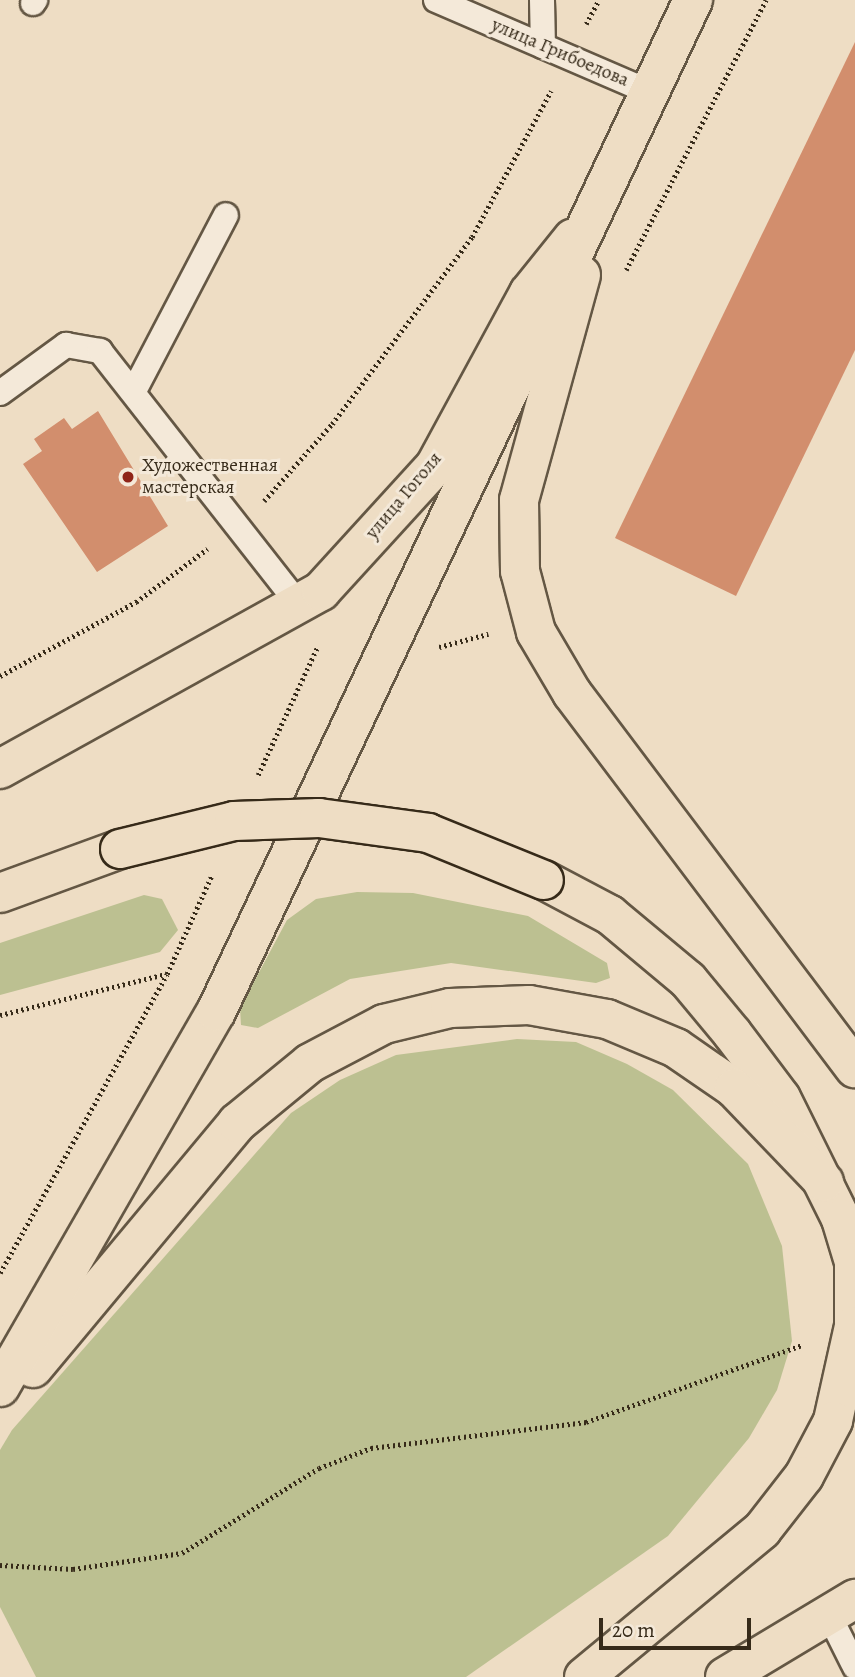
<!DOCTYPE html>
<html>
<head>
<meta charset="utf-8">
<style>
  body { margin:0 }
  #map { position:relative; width:855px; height:1677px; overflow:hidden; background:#eeddc4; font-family:Alegreya,serif }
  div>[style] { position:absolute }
  .green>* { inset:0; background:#bcc091 }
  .building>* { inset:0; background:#d28e6d }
  .path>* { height:4.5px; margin-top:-2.25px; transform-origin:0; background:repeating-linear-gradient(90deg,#362a19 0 2px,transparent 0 5.5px) }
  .roads { filter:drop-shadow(2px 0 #645744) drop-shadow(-2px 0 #645744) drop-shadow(0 2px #645744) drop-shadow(0 -2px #645744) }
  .lane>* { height:24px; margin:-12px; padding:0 12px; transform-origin:12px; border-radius:12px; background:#f4e9d9 }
  .primary>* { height:38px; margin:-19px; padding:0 19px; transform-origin:19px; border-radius:19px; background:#eeddc4 }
  .highway>* { height:38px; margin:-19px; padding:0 19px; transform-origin:19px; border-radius:19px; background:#eeddc4 }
  .bridges { filter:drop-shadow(2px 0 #362a19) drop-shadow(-2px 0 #362a19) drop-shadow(0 2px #362a19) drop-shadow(0 -2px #362a19) }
  .highway-bridge>* { height:38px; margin:-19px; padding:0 19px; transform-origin:19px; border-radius:19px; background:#eeddc4 }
  .dots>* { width:19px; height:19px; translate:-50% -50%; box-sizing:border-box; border:4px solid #f4e9d9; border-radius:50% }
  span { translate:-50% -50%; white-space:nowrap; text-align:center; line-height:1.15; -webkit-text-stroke:6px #f4e9d9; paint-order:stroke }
  .street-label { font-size:19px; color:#362a19 }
  .poi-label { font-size:19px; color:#362a19 }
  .left { translate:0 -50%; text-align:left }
  .scale { position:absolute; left:599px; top:1618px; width:152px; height:32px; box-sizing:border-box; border:4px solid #362a19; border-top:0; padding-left:9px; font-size:21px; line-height:24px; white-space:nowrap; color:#362a19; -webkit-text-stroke:5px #f4e9d9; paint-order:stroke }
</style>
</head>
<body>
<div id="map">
  <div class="green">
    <i style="clip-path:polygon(357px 892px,413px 893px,528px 916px,607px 963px,610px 978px,596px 983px,451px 963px,350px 979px,258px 1028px,241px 1025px,240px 1008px,287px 920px,316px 899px)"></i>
    <i style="clip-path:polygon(144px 895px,162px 899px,178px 930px,160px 952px,0 995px,0 943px)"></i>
    <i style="clip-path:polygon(517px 1039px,576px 1042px,627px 1064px,673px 1090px,748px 1164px,782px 1246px,792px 1341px,777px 1390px,749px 1438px,668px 1536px,466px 1677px,36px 1677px,0 1607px,0 1450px,12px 1430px,291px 1113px,340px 1080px,396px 1055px)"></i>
  </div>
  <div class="building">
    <i style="clip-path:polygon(855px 42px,855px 350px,736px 596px,615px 538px)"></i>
    <i style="clip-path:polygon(98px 411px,168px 526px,97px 572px,23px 464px,42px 451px,34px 439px,64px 418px,72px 429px)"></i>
  </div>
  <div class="path">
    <i style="left:586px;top:24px;width:27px;rotate:-62deg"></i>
    <i style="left:626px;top:270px;width:304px;rotate:-62.6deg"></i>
    <i style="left:264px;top:501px;width:103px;rotate:-48.6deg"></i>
    <i style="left:332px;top:424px;width:234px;rotate:-53.2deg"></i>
    <i style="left:472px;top:237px;width:166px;rotate:-61.6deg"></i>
    <i style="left:439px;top:647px;width:51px;rotate:-14.9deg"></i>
    <i style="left:0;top:676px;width:155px;rotate:-28.6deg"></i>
    <i style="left:136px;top:602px;width:89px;rotate:-36.7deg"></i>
    <i style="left:258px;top:775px;width:142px;rotate:-65.1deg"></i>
    <i style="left:0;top:1015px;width:171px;rotate:-13.9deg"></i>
    <i style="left:0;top:1273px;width:342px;rotate:-60.8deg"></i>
    <i style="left:167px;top:974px;width:109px;rotate:-65.6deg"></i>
    <i style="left:0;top:1565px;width:73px;rotate:3.1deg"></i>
    <i style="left:73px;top:1569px;width:110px;rotate:-8.4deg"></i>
    <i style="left:182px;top:1553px;width:161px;rotate:-31.8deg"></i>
    <i style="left:319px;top:1468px;width:56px;rotate:-21deg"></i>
    <i style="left:371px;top:1448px;width:217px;rotate:-6.9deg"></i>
    <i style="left:586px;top:1422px;width:229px;rotate:-19.6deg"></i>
  </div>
  <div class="roads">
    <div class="lane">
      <i style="left:436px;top:0;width:228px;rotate:23.3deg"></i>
      <i style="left:542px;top:0;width:46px;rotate:88.8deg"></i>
      <i style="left:33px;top:3px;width:4px;rotate:-56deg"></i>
      <i style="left:135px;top:389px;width:196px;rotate:-62.4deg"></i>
      <i style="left:0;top:393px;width:82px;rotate:-36deg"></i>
      <i style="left:66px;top:345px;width:35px;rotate:10deg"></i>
      <i style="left:100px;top:351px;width:325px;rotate:51.9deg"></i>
      <i style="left:829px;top:1615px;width:58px;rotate:63.4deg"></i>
    </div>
    <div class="primary">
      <i style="left:0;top:769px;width:367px;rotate:-29deg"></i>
      <i style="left:321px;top:591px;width:169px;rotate:-47.6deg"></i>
      <i style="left:435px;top:466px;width:197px;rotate:-61.5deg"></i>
      <i style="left:529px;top:293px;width:70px;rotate:-51.3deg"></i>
    </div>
    <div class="highway">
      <i style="left:581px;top:275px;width:233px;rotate:105.4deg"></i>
      <i style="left:519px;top:500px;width:71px;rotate:89.2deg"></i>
      <i style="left:520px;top:571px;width:63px;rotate:75.3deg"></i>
      <i style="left:536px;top:632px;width:71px;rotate:59.5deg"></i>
      <i style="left:572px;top:693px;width:470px;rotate:53deg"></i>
      <i style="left:544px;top:880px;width:75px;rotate:27.9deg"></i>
      <i style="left:610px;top:915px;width:102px;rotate:39.8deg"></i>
      <i style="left:688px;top:980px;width:69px;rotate:50.3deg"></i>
      <i style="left:732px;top:1033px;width:81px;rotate:53deg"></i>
      <i style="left:781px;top:1098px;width:135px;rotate:63.6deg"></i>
      <i style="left:841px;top:1219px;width:45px;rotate:73.2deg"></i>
      <i style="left:854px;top:1262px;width:64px;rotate:90deg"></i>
      <i style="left:854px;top:1326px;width:97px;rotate:102.5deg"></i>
      <i style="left:833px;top:1421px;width:62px;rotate:117.8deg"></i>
      <i style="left:804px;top:1476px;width:68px;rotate:127.9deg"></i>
      <i style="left:762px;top:1530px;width:231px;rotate:140.4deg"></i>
      <i style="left:0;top:893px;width:128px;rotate:-20.1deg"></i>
      <i style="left:33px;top:1368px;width:319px;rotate:-50.2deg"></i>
      <i style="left:237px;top:1123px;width:94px;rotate:-39.4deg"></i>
      <i style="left:310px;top:1063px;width:84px;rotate:-27.8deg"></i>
      <i style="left:384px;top:1024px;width:68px;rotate:-13.6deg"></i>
      <i style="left:450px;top:1008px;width:79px;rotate:-2.2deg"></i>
      <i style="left:529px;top:1005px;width:79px;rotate:10.2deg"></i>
      <i style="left:607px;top:1019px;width:75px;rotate:22.8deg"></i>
      <i style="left:676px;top:1048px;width:70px;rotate:34.6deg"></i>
      <i style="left:734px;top:1088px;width:130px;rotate:46.2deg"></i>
      <i style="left:0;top:1387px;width:433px;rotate:-60.1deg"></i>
      <i style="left:216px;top:1012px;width:1119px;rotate:-64.76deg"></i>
      <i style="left:725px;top:1677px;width:152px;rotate:-31deg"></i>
    </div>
  </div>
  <div class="bridges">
    <div class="highway-bridge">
      <i style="left:120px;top:849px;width:117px;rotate:-13.8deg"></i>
      <i style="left:234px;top:821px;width:85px;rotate:-2deg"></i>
      <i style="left:319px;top:818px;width:110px;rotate:7.8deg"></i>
      <i style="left:428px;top:833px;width:125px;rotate:22.1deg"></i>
    </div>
  </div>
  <div class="dots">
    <i style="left:128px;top:477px;background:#8f2418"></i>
  </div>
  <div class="street-label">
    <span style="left:560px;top:53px;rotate:23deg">улица Грибоедова</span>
    <span style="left:404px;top:496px;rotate:-50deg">улица Гоголя</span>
  </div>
  <div class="poi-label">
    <span class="left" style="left:142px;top:477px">Художественная<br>мастерская</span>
  </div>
  <div class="scale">20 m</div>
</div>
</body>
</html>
